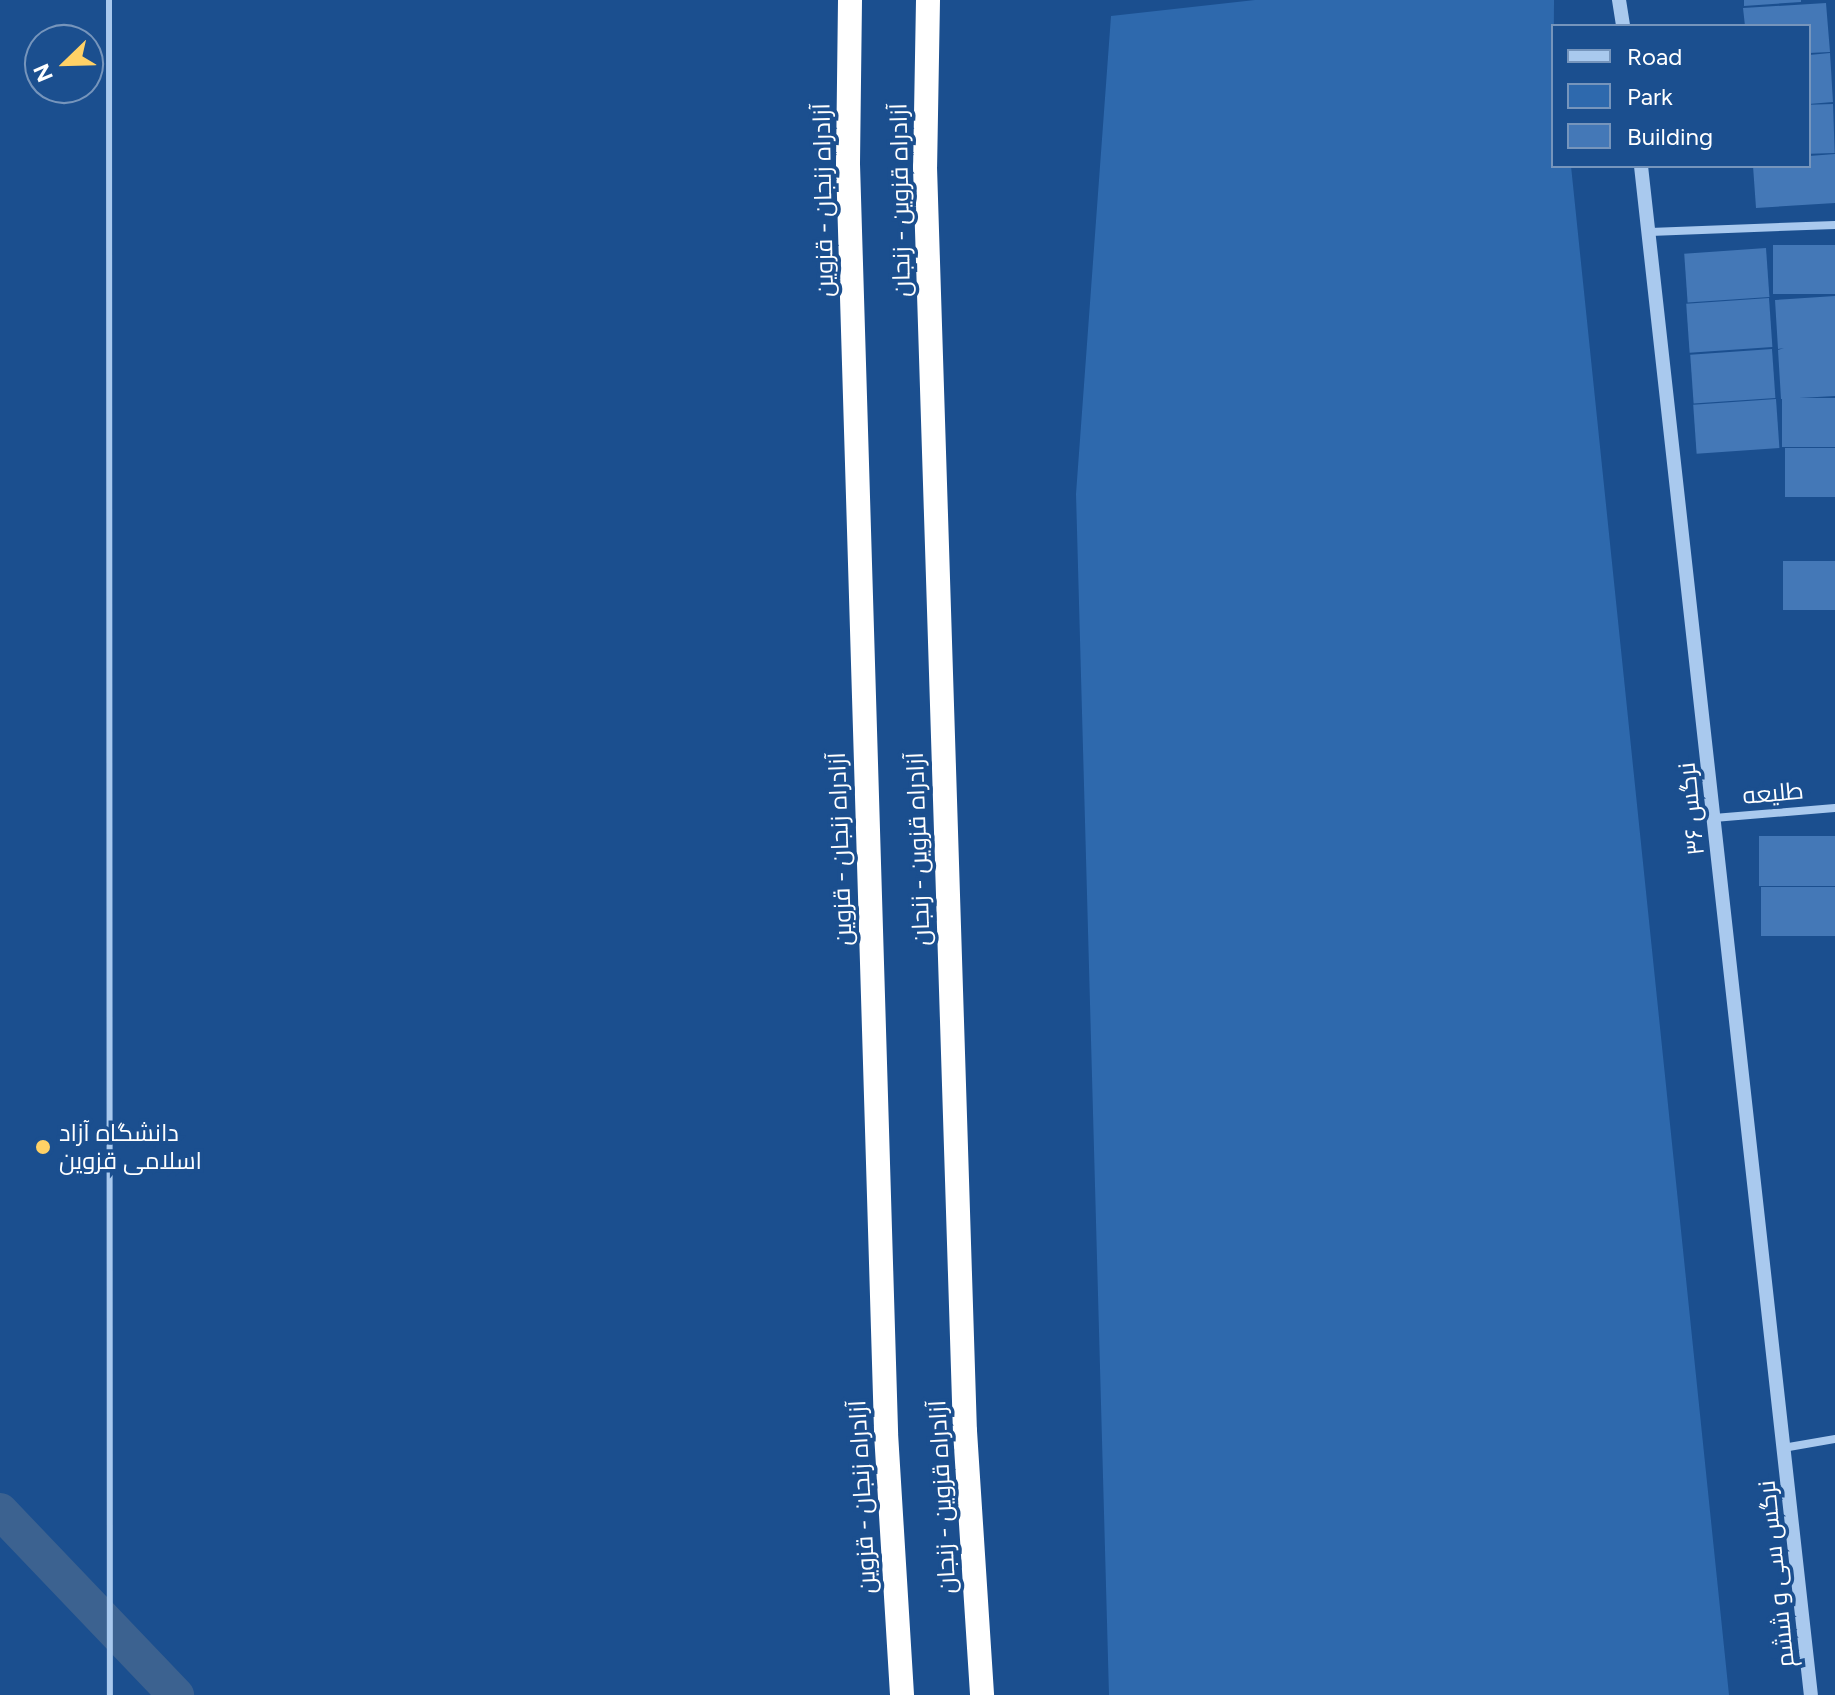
<!DOCTYPE html>
<html>
<head>
<meta charset="utf-8">
<style>
  body { margin:0 }
  #map { position:relative; width:1835px; height:1695px; overflow:hidden; background:#1b4f8f; font-family:Figtree,Cairo,sans-serif }
  div>[style] { position:absolute }
  .green>* { inset:0; background:#2e69ad }
  .canal>* { height:36px; margin:-18px; padding:0 18px; transform-origin:18px; border-radius:18px; background:#3c6290 }
  .building>* { inset:0; background:#4478b7; transform-origin:0 0 }
  .service>* { height:6px; margin:-3px; padding:0 3px; transform-origin:3px; border-radius:3px; background:#a9c9ee }
  .minor>* { height:8px; margin:-4px; padding:0 4px; transform-origin:4px; border-radius:4px; background:#a9c9ee }
  .tertiary>* { height:14px; margin:-7px; padding:0 7px; transform-origin:7px; border-radius:7px; background:#a9c9ee }
  .motorway>* { height:24px; margin:-12px; padding:0 12px; transform-origin:12px; border-radius:12px; background:#fff }
  .dots>* { width:22px; height:22px; translate:-50% -50%; box-sizing:border-box; border:4px solid #1b4f8f; border-radius:50% }
  span { translate:-50% -50%; white-space:nowrap; text-align:center; line-height:1.15; -webkit-text-stroke:7px #1b4f8f; paint-order:stroke }
  .street-label { font-size:24px; color:#fff }
  .poi-label { font-size:24px; color:#fff }
  .left { translate:0 -50%; text-align:left }
  .legend { position:absolute; left:1551px; top:24px; width:260px; height:144px; box-sizing:border-box; background:#1b4f8f; border:2px solid #7695bc; margin:0; padding:10px 14px; list-style:none; font-size:24px; color:#fff }
  .legend li { display:flex; align-items:center; gap:16px; height:40px }
  .legend b { width:40px; border:2px solid #7695bc }
  .north { position:absolute; left:24px; top:24px; width:80px; height:80px; box-sizing:border-box; background:#1b4f8f; border:2px solid #7695bc; border-radius:50%; rotate:247deg; font-size:22px; font-weight:700; line-height:32px; text-align:center; color:#fff }
  .north::after { content:''; display:block; margin:auto; width:28px; height:36px; background:#ffd166; clip-path:polygon(50% 0,100% 100%,50% 72%,0 100%) }
</style>
</head>
<body>
<div id="map">
  <div class="green">
    <i style="clip-path:polygon(1255px 0,1554px 0,1553px 166px,1571px 166px,1729px 1695px,1109px 1695px,1076px 494px,1111px 16px)"></i>
  </div>
  <div class="canal">
    <i style="left:0;top:1511px;width:255px;rotate:46.3deg"></i>
  </div>
  <div class="building">
    <i style="clip-path:polygon(1744px 0,1801px 0,1801px 2px,1744px 6px)"></i>
    <i style="clip-path:polygon(1826px 3px,1830px 52px,1809px 53px,1809px 26px,1745px 26px,1743px 8px)"></i>
    <i style="clip-path:polygon(1830px 53px,1833px 102px,1809px 104px,1809px 55px)"></i>
    <i style="left:1833px;top:104px;width:49px;height:24px;rotate:88deg"></i>
    <i style="clip-path:polygon(1835px 154px,1835px 203px,1756px 208px,1753px 166px,1809px 166px,1809px 156px)"></i>
    <i style="left:1835px;top:245px;width:49px;height:62px;rotate:90deg"></i>
    <i style="left:1766px;top:248px;width:49px;height:82px;rotate:86deg"></i>
    <i style="clip-path:polygon(1835px 296px,1835px 396px,1781px 399px,1778px 350px,1784px 348px,1778px 349px,1775px 300px)"></i>
    <i style="left:1769px;top:298px;width:49px;height:83px;rotate:86deg"></i>
    <i style="left:1772px;top:349px;width:49px;height:82px;rotate:86deg"></i>
    <i style="left:1835px;top:398px;width:49px;height:53px;rotate:90deg"></i>
    <i style="left:1776px;top:399px;width:49px;height:83px;rotate:86deg"></i>
    <i style="left:1835px;top:448px;width:49px;height:50px;rotate:90deg"></i>
    <i style="left:1835px;top:561px;width:49px;height:52px;rotate:90deg"></i>
    <i style="left:1835px;top:836px;width:50px;height:76px;rotate:90deg"></i>
    <i style="left:1835px;top:887px;width:49px;height:74px;rotate:90deg"></i>
  </div>
  <div class="service">
    <i style="left:109px;top:0;width:1695px;rotate:89.97deg"></i>
  </div>
  <div class="minor">
    <i style="left:1650px;top:232px;width:185px;rotate:-2.2deg"></i>
    <i style="left:1714px;top:818px;width:121px;rotate:-4.7deg"></i>
    <i style="left:1783px;top:1448px;width:53px;rotate:-9.8deg"></i>
  </div>
  <div class="tertiary">
    <i style="left:1619px;top:0;width:26px;rotate:81deg"></i>
    <i style="left:1641px;top:166px;width:1538px;rotate:83.66deg"></i>
  </div>
  <div class="motorway">
    <i style="left:850px;top:0;width:164px;rotate:90.7deg"></i>
    <i style="left:848px;top:164px;width:1270px;rotate:88.28deg"></i>
    <i style="left:886px;top:1433px;width:262px;rotate:86.5deg"></i>
    <i style="left:928px;top:0;width:167px;rotate:91deg"></i>
    <i style="left:925px;top:167px;width:1265px;rotate:88.19deg"></i>
    <i style="left:965px;top:1431px;width:265px;rotate:86.3deg"></i>
  </div>
  <div class="dots">
    <i style="left:43px;top:1147px;background:#ffd166"></i>
  </div>
  <div class="street-label">
    <span style="left:823px;top:200px;rotate:-91deg">آزادراه زنجان - قزوین</span>
    <span style="left:900px;top:200px;rotate:-91deg">آزادراه قزوین - زنجان</span>
    <span style="left:1773px;top:793px;rotate:-5deg">طلیعه</span>
    <span style="left:1691px;top:809px;rotate:-96deg">نرگس ۳۶</span>
    <span style="left:840px;top:849px;rotate:-92deg">آزادراه زنجان - قزوین</span>
    <span style="left:918px;top:849px;rotate:-92deg">آزادراه قزوین - زنجان</span>
    <span style="left:862px;top:1497px;rotate:-93deg">آزادراه زنجان - قزوین</span>
    <span style="left:942px;top:1497px;rotate:-93deg">آزادراه قزوین - زنجان</span>
    <span style="left:1776px;top:1574px;rotate:-96deg">نرگس سی و ششم</span>
  </div>
  <div class="poi-label">
    <span class="left" style="left:59px;top:1147px">دانشگاه آزاد<br>اسلامی قزوین</span>
  </div>
  <ul class="legend">
  <li><b style="height:10px;background:#a9c9ee"></b>Road</li>
  <li><b style="height:22px;background:#2e69ad"></b>Park</li>
  <li><b style="height:22px;background:#4478b7"></b>Building</li>
  </ul>
  <div class="north">N</div>
</div>
</body>
</html>
